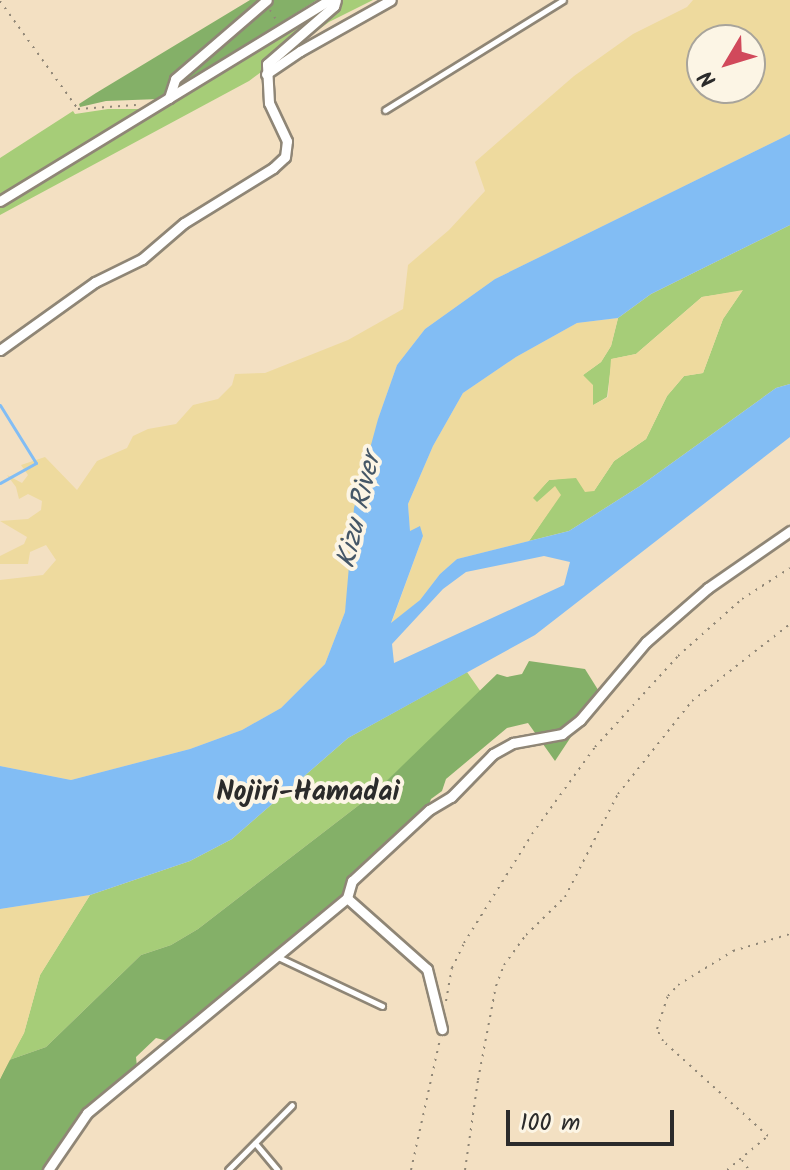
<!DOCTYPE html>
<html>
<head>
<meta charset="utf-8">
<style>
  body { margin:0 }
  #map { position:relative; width:790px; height:1170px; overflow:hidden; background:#f3e0c2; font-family:Kalam,sans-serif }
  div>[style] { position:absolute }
  .green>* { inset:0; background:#a6cd78 }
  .forest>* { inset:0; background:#84b068 }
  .sand>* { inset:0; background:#eeda9e }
  .water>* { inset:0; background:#82bdf4 }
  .stream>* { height:3px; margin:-1.5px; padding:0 1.5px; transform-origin:1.5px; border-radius:1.5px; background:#82bdf4 }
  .path>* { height:2px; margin-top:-1px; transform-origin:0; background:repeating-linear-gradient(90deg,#8f8676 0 2px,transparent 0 8px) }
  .roads { filter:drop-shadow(2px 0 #8f8676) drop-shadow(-2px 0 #8f8676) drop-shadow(0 2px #8f8676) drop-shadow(0 -2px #8f8676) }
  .lane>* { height:5px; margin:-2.5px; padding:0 2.5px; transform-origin:2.5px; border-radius:2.5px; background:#fff }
  .street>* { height:9px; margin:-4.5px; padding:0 4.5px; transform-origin:4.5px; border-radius:4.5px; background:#fff }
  span { translate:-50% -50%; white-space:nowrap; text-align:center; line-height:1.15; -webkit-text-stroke:8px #fcf5e5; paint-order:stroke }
  .water-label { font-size:28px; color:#455767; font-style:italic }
  .neighbourhood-label { font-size:28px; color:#2b2b2b; font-weight:700 }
  .north { position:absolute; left:686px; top:24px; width:80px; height:80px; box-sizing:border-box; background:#fcf5e5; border:2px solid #a8a49b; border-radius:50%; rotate:232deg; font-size:22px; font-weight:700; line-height:32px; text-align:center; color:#2b2b2b }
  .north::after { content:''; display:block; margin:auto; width:28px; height:36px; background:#d1495b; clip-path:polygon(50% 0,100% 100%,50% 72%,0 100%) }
  .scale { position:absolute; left:506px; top:1110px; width:168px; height:36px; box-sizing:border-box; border:4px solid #2b2b2b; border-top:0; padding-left:10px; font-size:24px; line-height:28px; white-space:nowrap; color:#2b2b2b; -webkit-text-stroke:6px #fcf5e5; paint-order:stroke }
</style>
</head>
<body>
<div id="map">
  <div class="green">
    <i style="clip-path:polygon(343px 0,373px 0,329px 22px,249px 81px,0 215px,0 208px)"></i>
    <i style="clip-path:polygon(108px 109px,142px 109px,0 196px,0 158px,73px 111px,75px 114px)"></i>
    <i style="clip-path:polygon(790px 225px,790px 384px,776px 388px,640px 486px,569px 531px,529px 541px,560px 495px,536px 503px,532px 498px,549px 480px,576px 477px,594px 491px,614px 461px,646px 439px,667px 396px,684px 376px,703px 373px,723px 319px,742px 291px,702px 297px,636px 354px,612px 359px,607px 397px,592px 406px,583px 375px,601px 362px,611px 346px,618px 318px,651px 294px)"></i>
    <i style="clip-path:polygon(467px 672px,481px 692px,372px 795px,198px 929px,171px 945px,141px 955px,46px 1047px,9px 1060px,24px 1033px,40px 975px,90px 895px,190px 861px,232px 839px,348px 738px)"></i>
  </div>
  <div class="forest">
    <i style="clip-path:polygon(250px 0,317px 0,159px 99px,106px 101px,80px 107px,79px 104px,96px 93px)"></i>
    <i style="clip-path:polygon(529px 661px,585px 669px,600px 693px,555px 761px,528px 723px,507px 728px,446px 779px,442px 791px,431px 799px,423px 819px,361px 868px,348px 893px,168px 1041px,156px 1038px,136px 1057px,137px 1067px,83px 1110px,43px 1170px,0 1170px,0 1079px,9px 1060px,46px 1047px,141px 955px,171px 945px,198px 929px,372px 795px,497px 674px,507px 677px,522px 674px)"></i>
  </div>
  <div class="sand">
    <i style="clip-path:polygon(evenodd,693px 0,790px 0,790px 134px,495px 279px,425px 329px,397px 365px,378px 419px,345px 612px,325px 664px,281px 708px,242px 730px,190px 749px,71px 780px,0 766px,0 580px,43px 575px,56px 560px,46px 545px,30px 552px,28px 564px,0 564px,0 556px,24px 544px,27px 537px,0 521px,28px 519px,41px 510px,42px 501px,28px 494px,19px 499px,16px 487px,7px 475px,22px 483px,28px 475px,21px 465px,45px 457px,77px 490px,97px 461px,127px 448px,133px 436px,148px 429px,176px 424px,193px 405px,218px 399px,232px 385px,235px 374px,265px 373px,348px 340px,403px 309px,408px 265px,449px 230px,485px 191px,475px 162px,574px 76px,633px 34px,687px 7px,693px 0,702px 40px,750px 40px,750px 88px,702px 88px,702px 40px)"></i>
    <i style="clip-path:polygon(743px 290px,723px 319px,703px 373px,684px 376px,667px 396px,646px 439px,614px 461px,594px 491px,585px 492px,576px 478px,549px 480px,533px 498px,537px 502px,555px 486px,561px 495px,529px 541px,457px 559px,440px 574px,420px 600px,391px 624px,423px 536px,410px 533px,408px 504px,433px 446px,463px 393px,516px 357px,577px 323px,618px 318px,611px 346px,601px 362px,583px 375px,593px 385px,593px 405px,608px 397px,611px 359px,636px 354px,702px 297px)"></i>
    <i style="clip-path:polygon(90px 895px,40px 975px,24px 1033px,0 1079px,0 909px)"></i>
  </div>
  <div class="water">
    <i style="clip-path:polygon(evenodd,790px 134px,790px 225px,651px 294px,618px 318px,577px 323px,516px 357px,463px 393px,433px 446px,408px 504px,410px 531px,420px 526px,423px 536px,391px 623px,420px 600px,440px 574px,457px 559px,569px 531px,640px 486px,776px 388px,790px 384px,790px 437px,535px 635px,348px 738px,232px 839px,190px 861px,90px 895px,0 909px,0 766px,71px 780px,190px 749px,242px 730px,281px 708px,325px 664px,345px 612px,354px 508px,378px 419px,397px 365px,425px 329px,495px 279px,790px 134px,544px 556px,570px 562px,564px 585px,394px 663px,392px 644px,443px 589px,466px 572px,544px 556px)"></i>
  </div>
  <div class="stream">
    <i style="left:0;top:405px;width:68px;rotate:58.2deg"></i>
    <i style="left:36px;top:463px;width:41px;rotate:150.9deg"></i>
  </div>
  <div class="path">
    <i style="left:0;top:1px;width:133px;rotate:54.2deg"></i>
    <i style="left:78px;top:109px;width:58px;rotate:-3.9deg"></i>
    <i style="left:270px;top:10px;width:13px;rotate:58deg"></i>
    <i style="left:446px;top:1001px;width:34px;rotate:-80deg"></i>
    <i style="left:452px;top:968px;width:28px;rotate:-64deg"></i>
    <i style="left:464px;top:943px;width:128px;rotate:-58deg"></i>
    <i style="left:532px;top:834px;width:107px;rotate:-54.1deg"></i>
    <i style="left:595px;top:747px;width:123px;rotate:-47.6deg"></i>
    <i style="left:678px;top:656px;width:86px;rotate:-41.7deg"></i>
    <i style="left:742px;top:599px;width:57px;rotate:-32.9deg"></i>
    <i style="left:742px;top:1160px;width:12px;rotate:55deg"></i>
    <i style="left:411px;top:1170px;width:134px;rotate:-77.5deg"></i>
    <i style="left:465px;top:1170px;width:91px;rotate:-81.8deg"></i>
    <i style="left:478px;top:1080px;width:96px;rotate:-79.2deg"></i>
    <i style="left:496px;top:986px;width:22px;rotate:-69deg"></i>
    <i style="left:504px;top:965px;width:37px;rotate:-54deg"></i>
    <i style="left:526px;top:935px;width:54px;rotate:-44.3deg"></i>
    <i style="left:565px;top:897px;width:116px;rotate:-62.8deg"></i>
    <i style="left:618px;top:794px;width:119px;rotate:-51.5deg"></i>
    <i style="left:692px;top:701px;width:125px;rotate:-38.2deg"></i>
    <i style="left:727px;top:1170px;width:53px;rotate:-39.7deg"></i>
    <i style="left:768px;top:1136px;width:142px;rotate:-137.9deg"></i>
    <i style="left:663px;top:1041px;width:13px;rotate:-117deg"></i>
    <i style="left:657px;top:1029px;width:35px;rotate:-72deg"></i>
    <i style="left:668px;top:996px;width:15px;rotate:-48deg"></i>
    <i style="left:678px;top:985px;width:65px;rotate:-31.7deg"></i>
    <i style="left:733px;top:951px;width:59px;rotate:-16.6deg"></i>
  </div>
  <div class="roads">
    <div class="lane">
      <i style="left:385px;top:110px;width:209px;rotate:-31.7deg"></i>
      <i style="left:278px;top:957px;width:115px;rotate:25.2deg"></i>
      <i style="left:255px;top:1143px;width:35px;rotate:50deg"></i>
      <i style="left:228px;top:1170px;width:91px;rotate:-45.4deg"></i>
    </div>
    <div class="street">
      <i style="left:266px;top:74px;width:41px;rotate:-34.1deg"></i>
      <i style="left:300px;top:51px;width:104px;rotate:-29.3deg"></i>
      <i style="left:169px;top:98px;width:20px;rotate:-72deg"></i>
      <i style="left:175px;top:79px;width:121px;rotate:-40.7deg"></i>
      <i style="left:0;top:201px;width:386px;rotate:-31.4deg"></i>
      <i style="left:0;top:350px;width:117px;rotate:-35.6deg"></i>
      <i style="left:95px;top:282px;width:52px;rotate:-26.1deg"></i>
      <i style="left:142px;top:259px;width:55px;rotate:-40.6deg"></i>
      <i style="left:184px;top:223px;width:105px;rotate:-31.7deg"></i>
      <i style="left:273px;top:168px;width:16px;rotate:-43deg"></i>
      <i style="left:285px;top:157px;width:16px;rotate:-83deg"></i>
      <i style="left:287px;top:141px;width:42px;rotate:-115.3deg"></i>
      <i style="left:269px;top:103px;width:39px;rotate:-93deg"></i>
      <i style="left:267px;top:64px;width:89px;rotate:-40.9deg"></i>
      <i style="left:334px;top:6px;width:6px;rotate:-72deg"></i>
      <i style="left:347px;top:898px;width:107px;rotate:41.6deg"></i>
      <i style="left:427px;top:969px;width:62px;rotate:76deg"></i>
      <i style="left:48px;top:1170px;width:69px;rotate:-55.6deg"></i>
      <i style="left:87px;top:1113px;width:337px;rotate:-39.6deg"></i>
      <i style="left:347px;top:898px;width:18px;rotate:-74deg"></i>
      <i style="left:352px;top:881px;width:105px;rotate:-42.7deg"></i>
      <i style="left:429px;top:810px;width:26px;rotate:-31deg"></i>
      <i style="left:451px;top:797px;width:60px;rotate:-45.7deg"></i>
      <i style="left:493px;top:754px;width:23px;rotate:-29deg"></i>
      <i style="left:513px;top:743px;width:50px;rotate:-10.4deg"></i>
      <i style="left:562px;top:734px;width:23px;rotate:-38deg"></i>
      <i style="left:580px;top:720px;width:102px;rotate:-49.8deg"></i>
      <i style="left:646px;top:642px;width:82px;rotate:-41.1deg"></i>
      <i style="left:708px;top:588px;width:100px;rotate:-34.8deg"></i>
    </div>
  </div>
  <div class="water-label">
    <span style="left:360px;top:511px;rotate:-77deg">Kizu River</span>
  </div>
  <div class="neighbourhood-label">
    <span style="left:308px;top:793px">Nojiri-Hamadai</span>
  </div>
  <div class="north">N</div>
  <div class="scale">100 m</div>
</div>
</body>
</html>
